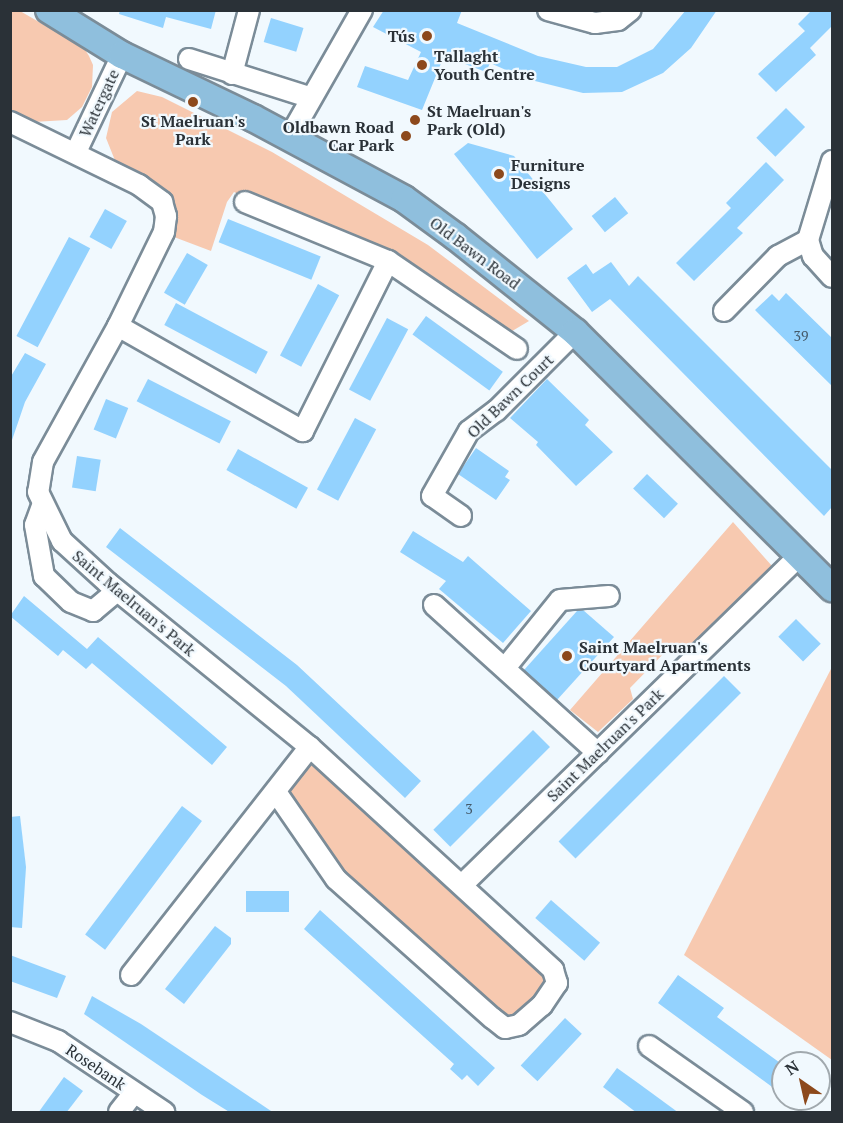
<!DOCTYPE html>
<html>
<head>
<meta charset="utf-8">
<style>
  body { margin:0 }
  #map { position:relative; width:843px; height:1123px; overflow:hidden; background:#f1f9fe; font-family:"PT Serif",serif }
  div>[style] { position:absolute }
  .green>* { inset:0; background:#f7c9b0 }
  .building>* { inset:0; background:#93d2fe; transform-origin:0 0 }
  .roads { filter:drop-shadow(2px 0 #7b8c98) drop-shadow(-2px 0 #7b8c98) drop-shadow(0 2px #7b8c98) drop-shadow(0 -2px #7b8c98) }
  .minor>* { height:20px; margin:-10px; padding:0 10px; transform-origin:10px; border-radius:10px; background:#fff }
  .major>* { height:26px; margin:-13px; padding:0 13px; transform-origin:13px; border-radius:13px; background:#8fbfdd }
  .dots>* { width:16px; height:16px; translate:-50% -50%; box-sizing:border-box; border:3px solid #f1f9fe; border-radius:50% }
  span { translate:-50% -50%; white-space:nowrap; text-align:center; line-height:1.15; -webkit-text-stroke:4.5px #f1f9fe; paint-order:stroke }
  .number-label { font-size:14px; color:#445969 }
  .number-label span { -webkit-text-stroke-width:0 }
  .poi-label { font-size:16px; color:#2a3137; font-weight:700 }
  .right { translate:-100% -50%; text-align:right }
  .left { translate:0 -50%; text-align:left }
  .street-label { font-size:16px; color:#2a3137 }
  .frame { position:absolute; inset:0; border:12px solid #2a3137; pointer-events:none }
  .north { position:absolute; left:771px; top:1051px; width:60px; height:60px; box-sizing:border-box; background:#f1f9fe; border:2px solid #a1a9ae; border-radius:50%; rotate:326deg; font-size:16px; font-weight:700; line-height:24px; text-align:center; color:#2a3137 }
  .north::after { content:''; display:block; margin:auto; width:21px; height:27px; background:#8d491c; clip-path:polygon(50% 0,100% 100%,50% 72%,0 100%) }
</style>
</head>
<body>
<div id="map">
  <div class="green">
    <i style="clip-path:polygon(11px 11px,20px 11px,84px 48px,89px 56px,93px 65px,92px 87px,82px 107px,67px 120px,33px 122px,11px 112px)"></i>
    <i style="clip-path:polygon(137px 91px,162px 97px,272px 152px,428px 245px,529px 321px,502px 337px,421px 281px,234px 192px,227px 202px,211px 251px,174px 237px,175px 203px,170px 196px,116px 163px,106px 138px,112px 112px)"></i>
    <i style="clip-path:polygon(733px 522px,780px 575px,692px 661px,670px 647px,630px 688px,633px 699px,598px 732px,570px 710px)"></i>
    <i style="clip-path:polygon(832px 667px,832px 1060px,684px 955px)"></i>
    <i style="clip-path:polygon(310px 747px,557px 983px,505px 1028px,336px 879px,276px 792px)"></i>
  </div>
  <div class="building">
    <i style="clip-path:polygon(120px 10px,216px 10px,211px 29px,166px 17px,163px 28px,119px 14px)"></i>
    <i style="clip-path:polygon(384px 10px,462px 10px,457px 23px,538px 56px,586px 67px,617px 67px,653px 49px,686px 10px,717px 10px,691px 48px,663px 73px,622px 92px,583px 93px,527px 79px,490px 63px,486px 72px,444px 56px,422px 110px,357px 87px,365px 66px,408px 80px,421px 52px,373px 27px)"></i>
    <i style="clip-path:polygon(812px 10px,832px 10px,832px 26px,810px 48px,816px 55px,776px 92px,758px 74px,805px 31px,798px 24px)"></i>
    <i style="left:271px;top:18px;width:34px;height:25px;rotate:17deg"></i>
    <i style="left:786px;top:108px;width:27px;height:42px;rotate:45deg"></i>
    <i style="clip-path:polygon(468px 143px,514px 156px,573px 229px,537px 259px,454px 154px)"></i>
    <i style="clip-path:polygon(766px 162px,784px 180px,737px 228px,743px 233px,694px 281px,676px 263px,731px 208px,726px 203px)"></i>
    <i style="left:615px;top:197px;width:21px;height:30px;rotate:51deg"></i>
    <i style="left:105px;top:209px;width:25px;height:32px;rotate:29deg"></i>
    <i style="left:228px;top:219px;width:100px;height:25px;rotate:22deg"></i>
    <i style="left:69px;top:237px;width:24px;height:112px;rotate:28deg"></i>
    <i style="left:187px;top:253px;width:24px;height:46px;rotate:30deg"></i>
    <i style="clip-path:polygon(611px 262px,629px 286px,638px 276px,832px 470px,832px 507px,824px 516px,610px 299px,592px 312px,567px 278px,586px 264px,593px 274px)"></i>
    <i style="left:318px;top:284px;width:24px;height:81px;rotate:28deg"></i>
    <i style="clip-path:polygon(786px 293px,832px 338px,832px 386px,755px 310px,772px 294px,779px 301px)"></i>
    <i style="left:176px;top:303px;width:104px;height:25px;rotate:28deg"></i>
    <i style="left:426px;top:316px;width:95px;height:23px;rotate:36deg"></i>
    <i style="left:387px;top:318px;width:24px;height:81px;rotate:28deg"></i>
    <i style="clip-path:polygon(25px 353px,46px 364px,25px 402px,11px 443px,10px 378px)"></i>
    <i style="left:148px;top:379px;width:93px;height:25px;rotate:27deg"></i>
    <i style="clip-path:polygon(547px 379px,589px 420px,585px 425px,613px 452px,576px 486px,536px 445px,538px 442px,510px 418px)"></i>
    <i style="left:106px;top:399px;width:24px;height:33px;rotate:22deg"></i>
    <i style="left:355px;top:418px;width:24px;height:81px;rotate:28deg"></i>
    <i style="clip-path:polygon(476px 448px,509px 471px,505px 477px,510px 480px,496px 500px,458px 474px)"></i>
    <i style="left:238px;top:449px;width:80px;height:24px;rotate:29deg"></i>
    <i style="left:77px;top:456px;width:24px;height:32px;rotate:9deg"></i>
    <i style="left:647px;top:474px;width:43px;height:20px;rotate:44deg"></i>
    <i style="clip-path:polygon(120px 528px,297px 665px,421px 781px,405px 798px,286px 686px,106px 547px)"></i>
    <i style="clip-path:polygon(413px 531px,463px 562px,468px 556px,531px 611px,503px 643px,439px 589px,446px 581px,400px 552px)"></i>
    <i style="clip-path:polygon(24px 596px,87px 649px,98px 637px,227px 747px,212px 765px,92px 663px,86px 669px,63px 650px,58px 656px,10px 616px)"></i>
    <i style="clip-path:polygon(583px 610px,614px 637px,557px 700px,524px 670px,577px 611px)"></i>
    <i style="left:796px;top:619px;width:35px;height:25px;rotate:45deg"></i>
    <i style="left:724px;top:676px;width:24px;height:234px;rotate:45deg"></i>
    <i style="left:533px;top:730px;width:24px;height:141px;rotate:45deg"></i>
    <i style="left:182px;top:806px;width:25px;height:161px;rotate:37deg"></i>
    <i style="clip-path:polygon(20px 816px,26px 867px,22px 928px,10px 927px,10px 817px)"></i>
    <i style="left:289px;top:891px;width:21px;height:43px;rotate:90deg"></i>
    <i style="left:551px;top:900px;width:65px;height:24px;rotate:41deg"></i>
    <i style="clip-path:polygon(320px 910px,495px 1068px,478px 1086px,467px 1075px,462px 1080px,450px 1069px,454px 1064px,304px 929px)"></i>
    <i style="clip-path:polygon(215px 926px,231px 938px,231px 944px,184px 1004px,165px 989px)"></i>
    <i style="clip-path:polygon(10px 955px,66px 976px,57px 998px,10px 981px)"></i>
    <i style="clip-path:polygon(678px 975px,724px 1008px,717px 1017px,783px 1065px,783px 1095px,658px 1003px)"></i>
    <i style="clip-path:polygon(92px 996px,141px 1024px,274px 1113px,231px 1113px,202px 1095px,84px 1014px)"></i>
    <i style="left:565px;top:1018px;width:23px;height:65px;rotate:43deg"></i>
    <i style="clip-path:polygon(617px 1068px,638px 1083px,679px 1113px,637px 1113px,603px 1087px)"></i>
    <i style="clip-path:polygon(64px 1077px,83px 1091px,66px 1113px,38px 1113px)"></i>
  </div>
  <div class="roads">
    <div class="minor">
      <i style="left:548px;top:10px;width:49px;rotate:15.5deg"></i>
      <i style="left:595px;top:23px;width:23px;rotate:-7deg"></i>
      <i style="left:618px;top:20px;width:16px;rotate:-38deg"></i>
      <i style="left:189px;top:59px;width:126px;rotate:17.6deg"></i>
      <i style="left:232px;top:74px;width:66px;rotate:-75.1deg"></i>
      <i style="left:10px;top:122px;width:144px;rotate:26deg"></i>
      <i style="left:139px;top:185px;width:29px;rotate:36deg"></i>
      <i style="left:162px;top:202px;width:15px;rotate:74deg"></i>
      <i style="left:166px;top:216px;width:16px;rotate:97deg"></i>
      <i style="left:164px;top:232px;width:105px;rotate:116.1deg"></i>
      <i style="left:118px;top:326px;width:155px;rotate:118.9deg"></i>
      <i style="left:43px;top:462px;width:30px;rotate:99deg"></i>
      <i style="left:38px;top:492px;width:55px;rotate:63.9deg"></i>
      <i style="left:62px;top:541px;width:62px;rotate:42.4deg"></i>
      <i style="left:108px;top:583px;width:260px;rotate:39.1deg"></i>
      <i style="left:310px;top:747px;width:330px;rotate:42.5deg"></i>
      <i style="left:553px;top:970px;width:14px;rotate:73deg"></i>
      <i style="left:557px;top:983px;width:27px;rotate:124deg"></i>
      <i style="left:542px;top:1005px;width:30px;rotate:139deg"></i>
      <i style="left:519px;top:1025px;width:14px;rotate:168deg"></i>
      <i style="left:505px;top:1028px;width:16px;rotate:-142deg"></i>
      <i style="left:492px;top:1018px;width:209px;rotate:-138.3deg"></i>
      <i style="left:336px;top:879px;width:106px;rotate:-124.6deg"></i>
      <i style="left:289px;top:138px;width:147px;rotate:-60.3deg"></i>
      <i style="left:76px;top:152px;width:107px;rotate:-64.6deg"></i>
      <i style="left:832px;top:161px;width:83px;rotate:106.9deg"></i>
      <i style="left:808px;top:240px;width:17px;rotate:73deg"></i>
      <i style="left:813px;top:256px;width:28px;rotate:48deg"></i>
      <i style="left:245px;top:202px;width:155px;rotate:22.4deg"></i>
      <i style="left:388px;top:261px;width:156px;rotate:34.3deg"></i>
      <i style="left:724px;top:311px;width:77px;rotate:-45.5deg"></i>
      <i style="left:778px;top:256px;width:34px;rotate:-28deg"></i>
      <i style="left:118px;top:326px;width:213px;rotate:29.6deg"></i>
      <i style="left:303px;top:431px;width:190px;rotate:-63.4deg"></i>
      <i style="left:42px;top:506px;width:20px;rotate:110deg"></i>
      <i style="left:35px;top:525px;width:52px;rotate:80deg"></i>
      <i style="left:44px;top:576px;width:37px;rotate:44deg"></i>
      <i style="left:71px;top:602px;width:24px;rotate:22deg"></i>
      <i style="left:93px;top:611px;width:31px;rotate:-40deg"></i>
      <i style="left:461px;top:516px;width:35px;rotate:-145deg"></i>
      <i style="left:432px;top:496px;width:75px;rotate:-60.4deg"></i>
      <i style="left:469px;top:431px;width:34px;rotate:-37deg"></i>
      <i style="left:496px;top:411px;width:112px;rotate:-45deg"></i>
      <i style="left:434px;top:605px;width:221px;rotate:42.1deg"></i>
      <i style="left:505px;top:668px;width:87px;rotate:-51deg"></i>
      <i style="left:560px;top:600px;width:49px;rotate:-4.7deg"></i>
      <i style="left:463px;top:884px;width:470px;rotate:-44.3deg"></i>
      <i style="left:131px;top:975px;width:290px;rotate:-51.9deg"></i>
      <i style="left:10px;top:1022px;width:52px;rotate:21.6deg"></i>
      <i style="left:58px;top:1041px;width:128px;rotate:33.8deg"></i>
      <i style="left:649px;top:1046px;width:115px;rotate:35.1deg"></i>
      <i style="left:119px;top:1112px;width:24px;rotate:-52deg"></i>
    </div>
    <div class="major">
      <i style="left:49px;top:10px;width:86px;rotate:31.7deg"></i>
      <i style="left:122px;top:55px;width:145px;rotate:25.7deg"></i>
      <i style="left:253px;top:118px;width:171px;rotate:28.2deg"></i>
      <i style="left:404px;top:199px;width:64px;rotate:36.2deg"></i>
      <i style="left:456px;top:237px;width:152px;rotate:38.6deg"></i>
      <i style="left:575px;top:332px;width:363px;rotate:44.9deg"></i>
    </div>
  </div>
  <div class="dots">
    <i style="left:427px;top:36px;background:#8d491c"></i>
    <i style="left:422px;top:65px;background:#8d491c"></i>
    <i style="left:193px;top:102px;background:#8d491c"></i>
    <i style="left:415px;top:120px;background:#8d491c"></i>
    <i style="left:406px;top:136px;background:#8d491c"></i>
    <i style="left:499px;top:174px;background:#8d491c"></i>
    <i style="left:567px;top:656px;background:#8d491c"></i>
  </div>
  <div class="number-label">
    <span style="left:801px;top:336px">39</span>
    <span style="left:469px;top:809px">3</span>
  </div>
  <div class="poi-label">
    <span class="right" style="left:415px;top:36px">Tús</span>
    <span class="left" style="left:434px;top:65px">Tallaght<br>Youth Centre</span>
    <span class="left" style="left:427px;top:120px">St Maelruan's<br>Park (Old)</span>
    <span style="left:193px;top:130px">St Maelruan's<br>Park</span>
    <span class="right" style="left:394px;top:136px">Oldbawn Road<br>Car Park</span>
    <span class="left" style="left:511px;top:174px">Furniture<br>Designs</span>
    <span class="left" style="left:579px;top:656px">Saint Maelruan's<br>Courtyard Apartments</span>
  </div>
  <div class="street-label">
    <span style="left:99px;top:103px;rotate:-65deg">Watergate</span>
    <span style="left:475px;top:253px;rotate:37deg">Old Bawn Road</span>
    <span style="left:510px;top:396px;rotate:-44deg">Old Bawn Court</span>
    <span style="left:134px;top:603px;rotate:40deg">Saint Maelruan's Park</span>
    <span style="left:605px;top:745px;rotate:-44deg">Saint Maelruan's Park</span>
    <span style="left:96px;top:1067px;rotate:34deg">Rosebank</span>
  </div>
  <div class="frame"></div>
  <div class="north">N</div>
</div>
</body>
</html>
